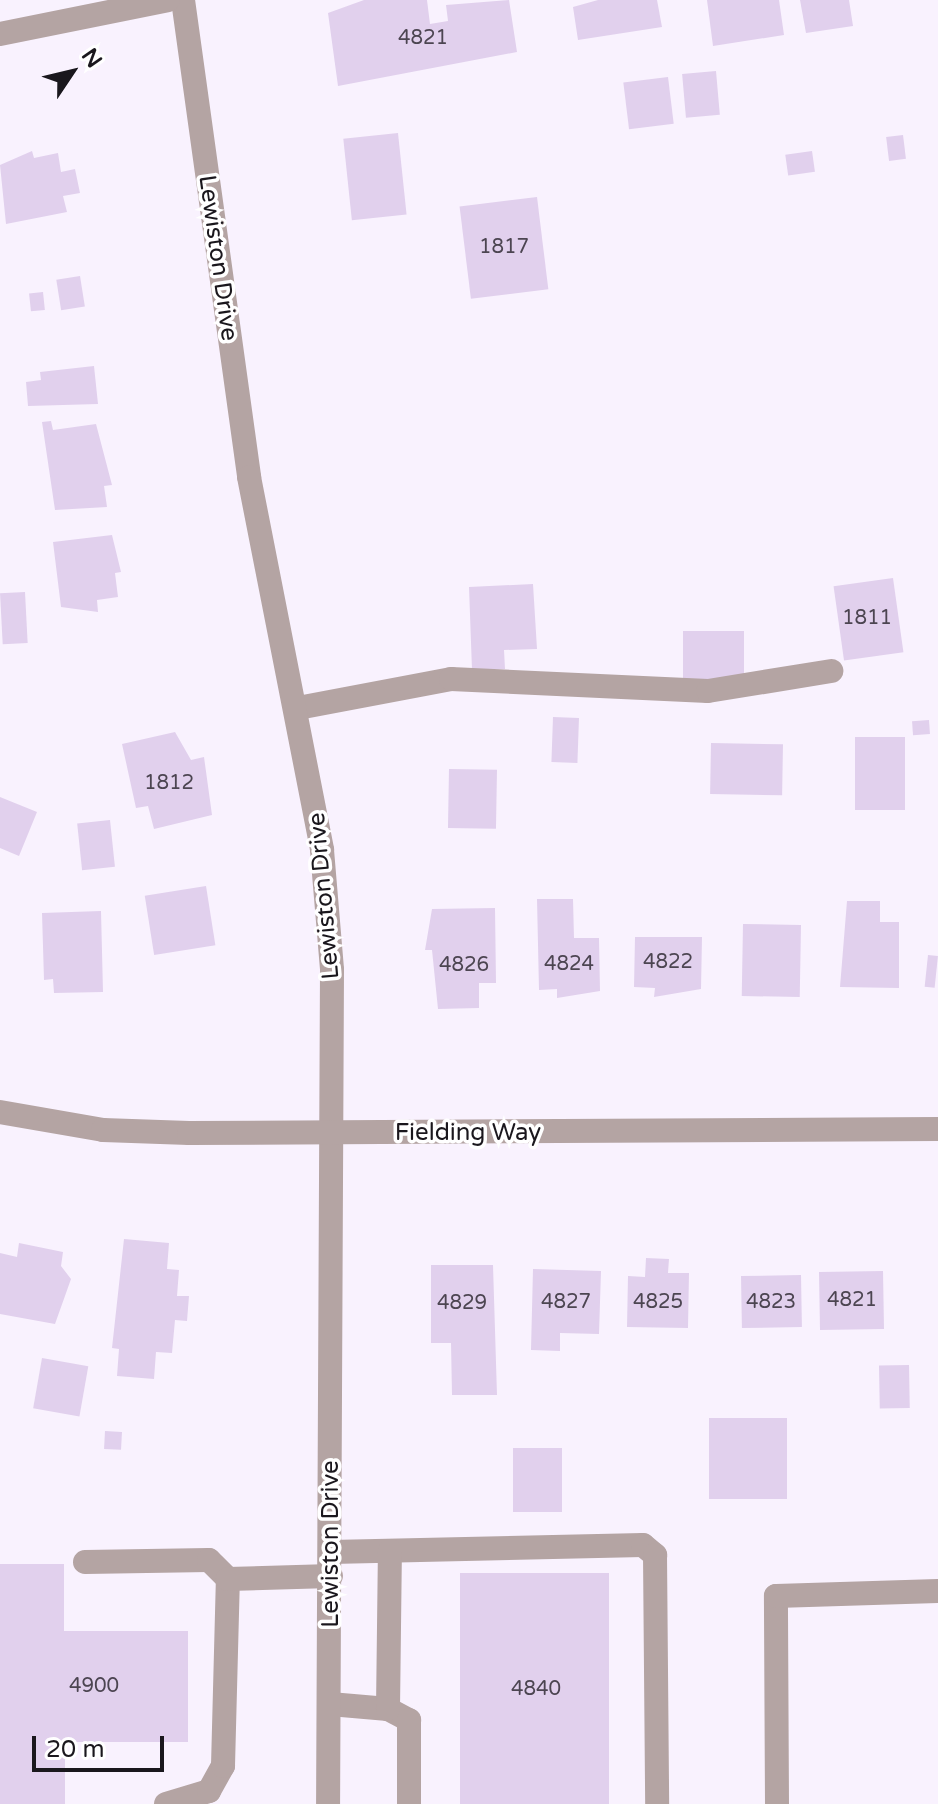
<!DOCTYPE html>
<html>
<head>
<meta charset="utf-8">
<style>
  body { margin:0 }
  #map { position:relative; width:938px; height:1804px; overflow:hidden; background:#f9f2fe; font-family:"Varela Round",sans-serif }
  div>[style] { position:absolute }
  .building>* { inset:0; background:#e1d0ed; transform-origin:0 0 }
  .service>* { height:24px; margin:-12px; padding:0 12px; transform-origin:12px; border-radius:12px; background:#b4a4a3 }
  .minor>* { height:24px; margin:-12px; padding:0 12px; transform-origin:12px; border-radius:12px; background:#b4a4a3 }
  span { translate:-50% -50%; white-space:nowrap; text-align:center; line-height:1.15; -webkit-text-stroke:7px #fff; paint-order:stroke }
  .number-label { font-size:20px; color:#4c4551 }
  .number-label span { -webkit-text-stroke-width:0 }
  .street-label { font-size:24px; color:#1a171d }
  .north { position:absolute; left:32px; top:32px; width:80px; height:80px; -webkit-text-stroke:6px #fff; paint-order:stroke; rotate:55deg; font-size:22px; font-weight:700; line-height:32px; text-align:center; color:#1a171d }
  .north::after { content:''; display:block; margin:auto; width:28px; height:36px; background:#1a171d; clip-path:polygon(50% 0,100% 100%,50% 72%,0 100%) }
  .scale { position:absolute; left:32px; top:1736px; width:132px; height:36px; box-sizing:border-box; border:4px solid #1a171d; border-top:0; padding-left:10px; font-size:24px; line-height:28px; white-space:nowrap; color:#1a171d; -webkit-text-stroke:6px #fff; paint-order:stroke }
</style>
</head>
<body>
<div id="map">
  <div class="building">
    <i style="clip-path:polygon(364px 0,427px 0,430px 24px,448px 21px,446px 5px,509px 0,517px 52px,338px 86px,328px 13px)"></i>
    <i style="clip-path:polygon(598px 0,657px 0,662px 27px,578px 40px,573px 7px)"></i>
    <i style="clip-path:polygon(707px 0,779px 0,784px 35px,713px 46px)"></i>
    <i style="clip-path:polygon(800px 0,849px 0,853px 26px,806px 33px)"></i>
    <i style="left:716px;top:71px;width:44px;height:34px;rotate:85deg"></i>
    <i style="left:668px;top:77px;width:47px;height:45px;rotate:83deg"></i>
    <i style="left:398px;top:133px;width:82px;height:55px;rotate:84deg"></i>
    <i style="left:903px;top:135px;width:24px;height:17px;rotate:83deg"></i>
    <i style="clip-path:polygon(32px 151px,34px 158px,58px 153px,61px 172px,75px 169px,80px 193px,63px 196px,67px 212px,6px 224px,0 165px)"></i>
    <i style="left:812px;top:151px;width:21px;height:27px;rotate:82deg"></i>
    <i style="left:537px;top:197px;width:93px;height:78px;rotate:83deg"></i>
    <i style="left:80px;top:276px;width:31px;height:24px;rotate:81deg"></i>
    <i style="left:43px;top:292px;width:18px;height:14px;rotate:84deg"></i>
    <i style="clip-path:polygon(94px 366px,98px 404px,28px 406px,26px 382px,41px 380px,40px 372px)"></i>
    <i style="clip-path:polygon(51px 421px,53px 430px,96px 424px,112px 485px,104px 486px,107px 507px,55px 510px,42px 422px)"></i>
    <i style="clip-path:polygon(112px 535px,121px 572px,115px 573px,118px 597px,97px 600px,98px 612px,61px 607px,53px 542px)"></i>
    <i style="left:893px;top:578px;width:75px;height:60px;rotate:82deg"></i>
    <i style="clip-path:polygon(533px 584px,537px 649px,504px 650px,505px 669px,472px 670px,469px 587px)"></i>
    <i style="left:25px;top:592px;width:51px;height:25px;rotate:87deg"></i>
    <i style="left:744px;top:631px;width:48px;height:61px;rotate:90deg"></i>
    <i style="left:553px;top:717px;width:26px;height:45px;rotate:2deg"></i>
    <i style="left:929px;top:720px;width:14px;height:17px;rotate:86deg"></i>
    <i style="clip-path:polygon(175px 732px,191px 760px,204px 757px,212px 815px,154px 829px,148px 806px,136px 808px,122px 744px)"></i>
    <i style="left:855px;top:737px;width:50px;height:73px"></i>
    <i style="left:711px;top:743px;width:72px;height:51px;rotate:1deg"></i>
    <i style="left:449px;top:769px;width:48px;height:59px;rotate:1deg"></i>
    <i style="clip-path:polygon(0 797px,37px 812px,19px 856px,0 848px)"></i>
    <i style="left:110px;top:820px;width:47px;height:33px;rotate:84deg"></i>
    <i style="left:206px;top:886px;width:60px;height:62px;rotate:81deg"></i>
    <i style="clip-path:polygon(537px 899px,573px 899px,574px 938px,599px 938px,600px 991px,557px 998px,557px 989px,539px 990px)"></i>
    <i style="clip-path:polygon(847px 901px,880px 901px,880px 922px,899px 922px,899px 988px,840px 987px)"></i>
    <i style="clip-path:polygon(495px 908px,496px 983px,479px 983px,479px 1008px,438px 1009px,432px 950px,425px 950px,432px 909px)"></i>
    <i style="clip-path:polygon(101px 911px,103px 992px,54px 993px,53px 979px,44px 980px,42px 913px)"></i>
    <i style="left:743px;top:924px;width:58px;height:72px;rotate:1deg"></i>
    <i style="clip-path:polygon(635px 937px,702px 937px,701px 989px,654px 997px,655px 988px,634px 987px)"></i>
    <i style="left:928px;top:955px;width:10px;height:32px;rotate:6deg"></i>
    <i style="clip-path:polygon(124px 1239px,169px 1243px,167px 1269px,179px 1270px,177px 1296px,189px 1296px,187px 1321px,175px 1320px,172px 1353px,156px 1352px,154px 1379px,117px 1376px,119px 1349px,112px 1348px)"></i>
    <i style="clip-path:polygon(19px 1243px,63px 1252px,61px 1266px,71px 1279px,55px 1324px,0 1314px,0 1253px,17px 1257px)"></i>
    <i style="clip-path:polygon(646px 1258px,669px 1259px,668px 1273px,689px 1273px,688px 1328px,627px 1327px,628px 1276px,645px 1277px)"></i>
    <i style="clip-path:polygon(431px 1265px,493px 1265px,497px 1395px,452px 1395px,451px 1343px,431px 1343px)"></i>
    <i style="clip-path:polygon(533px 1269px,601px 1271px,599px 1334px,560px 1333px,560px 1351px,531px 1350px)"></i>
    <i style="left:883px;top:1271px;width:58px;height:64px;rotate:89deg"></i>
    <i style="left:801px;top:1275px;width:52px;height:60px;rotate:89deg"></i>
    <i style="left:42px;top:1358px;width:47px;height:51px;rotate:10deg"></i>
    <i style="left:909px;top:1365px;width:43px;height:30px;rotate:89deg"></i>
    <i style="left:787px;top:1418px;width:81px;height:78px;rotate:90deg"></i>
    <i style="left:105px;top:1431px;width:17px;height:18px;rotate:3deg"></i>
    <i style="left:513px;top:1448px;width:49px;height:64px"></i>
    <i style="clip-path:polygon(0 1564px,64px 1564px,64px 1631px,188px 1631px,188px 1742px,65px 1742px,65px 1804px,0 1804px)"></i>
    <i style="left:609px;top:1573px;width:231px;height:149px;rotate:90deg"></i>
  </div>
  <div class="service">
    <i style="left:298px;top:708px;width:156px;rotate:-10.7deg"></i>
    <i style="left:451px;top:679px;width:257px;rotate:2.7deg"></i>
    <i style="left:708px;top:691px;width:125px;rotate:-9.2deg"></i>
    <i style="left:331px;top:1552px;width:312px;rotate:-1.3deg"></i>
    <i style="left:643px;top:1545px;width:16px;rotate:40deg"></i>
    <i style="left:655px;top:1555px;width:249px;rotate:89.5deg"></i>
    <i style="left:85px;top:1562px;width:124px;rotate:-0.9deg"></i>
    <i style="left:209px;top:1560px;width:27px;rotate:45deg"></i>
    <i style="left:330px;top:1704px;width:58px;rotate:4.9deg"></i>
    <i style="left:388px;top:1709px;width:24px;rotate:28deg"></i>
    <i style="left:409px;top:1720px;width:84px;rotate:90deg"></i>
    <i style="left:388px;top:1709px;width:158px;rotate:-89.3deg"></i>
    <i style="left:166px;top:1804px;width:45px;rotate:-16.8deg"></i>
    <i style="left:209px;top:1791px;width:29px;rotate:-61deg"></i>
    <i style="left:223px;top:1766px;width:187px;rotate:-88.5deg"></i>
    <i style="left:228px;top:1579px;width:103px;rotate:-1.7deg"></i>
    <i style="left:777px;top:1804px;width:208px;rotate:-90.3deg"></i>
    <i style="left:776px;top:1596px;width:162px;rotate:-1.8deg"></i>
  </div>
  <div class="minor">
    <i style="left:183px;top:0;width:482px;rotate:82.1deg"></i>
    <i style="left:249px;top:477px;width:380px;rotate:78.9deg"></i>
    <i style="left:322px;top:850px;width:120px;rotate:85.2deg"></i>
    <i style="left:332px;top:970px;width:834px;rotate:90.27deg"></i>
    <i style="left:0;top:34px;width:171px;rotate:-11.4deg"></i>
    <i style="left:0;top:1112px;width:105px;rotate:9.9deg"></i>
    <i style="left:103px;top:1130px;width:86px;rotate:2deg"></i>
    <i style="left:189px;top:1133px;width:749px;rotate:-0.31deg"></i>
  </div>
  <div class="number-label">
    <span style="left:423px;top:38px">4821</span>
    <span style="left:504px;top:247px">1817</span>
    <span style="left:867px;top:618px">1811</span>
    <span style="left:169px;top:783px">1812</span>
    <span style="left:668px;top:962px">4822</span>
    <span style="left:569px;top:964px">4824</span>
    <span style="left:464px;top:965px">4826</span>
    <span style="left:852px;top:1300px">4821</span>
    <span style="left:566px;top:1302px">4827</span>
    <span style="left:658px;top:1302px">4825</span>
    <span style="left:771px;top:1302px">4823</span>
    <span style="left:462px;top:1303px">4829</span>
    <span style="left:94px;top:1686px">4900</span>
    <span style="left:536px;top:1689px">4840</span>
  </div>
  <div class="street-label">
    <span style="left:218px;top:258px;rotate:82deg">Lewiston Drive</span>
    <span style="left:324px;top:896px;rotate:-95deg">Lewiston Drive</span>
    <span style="left:468px;top:1133px">Fielding Way</span>
    <span style="left:331px;top:1544px;rotate:-90deg">Lewiston Drive</span>
  </div>
  <div class="north">N</div>
  <div class="scale">20 m</div>
</div>
</body>
</html>
